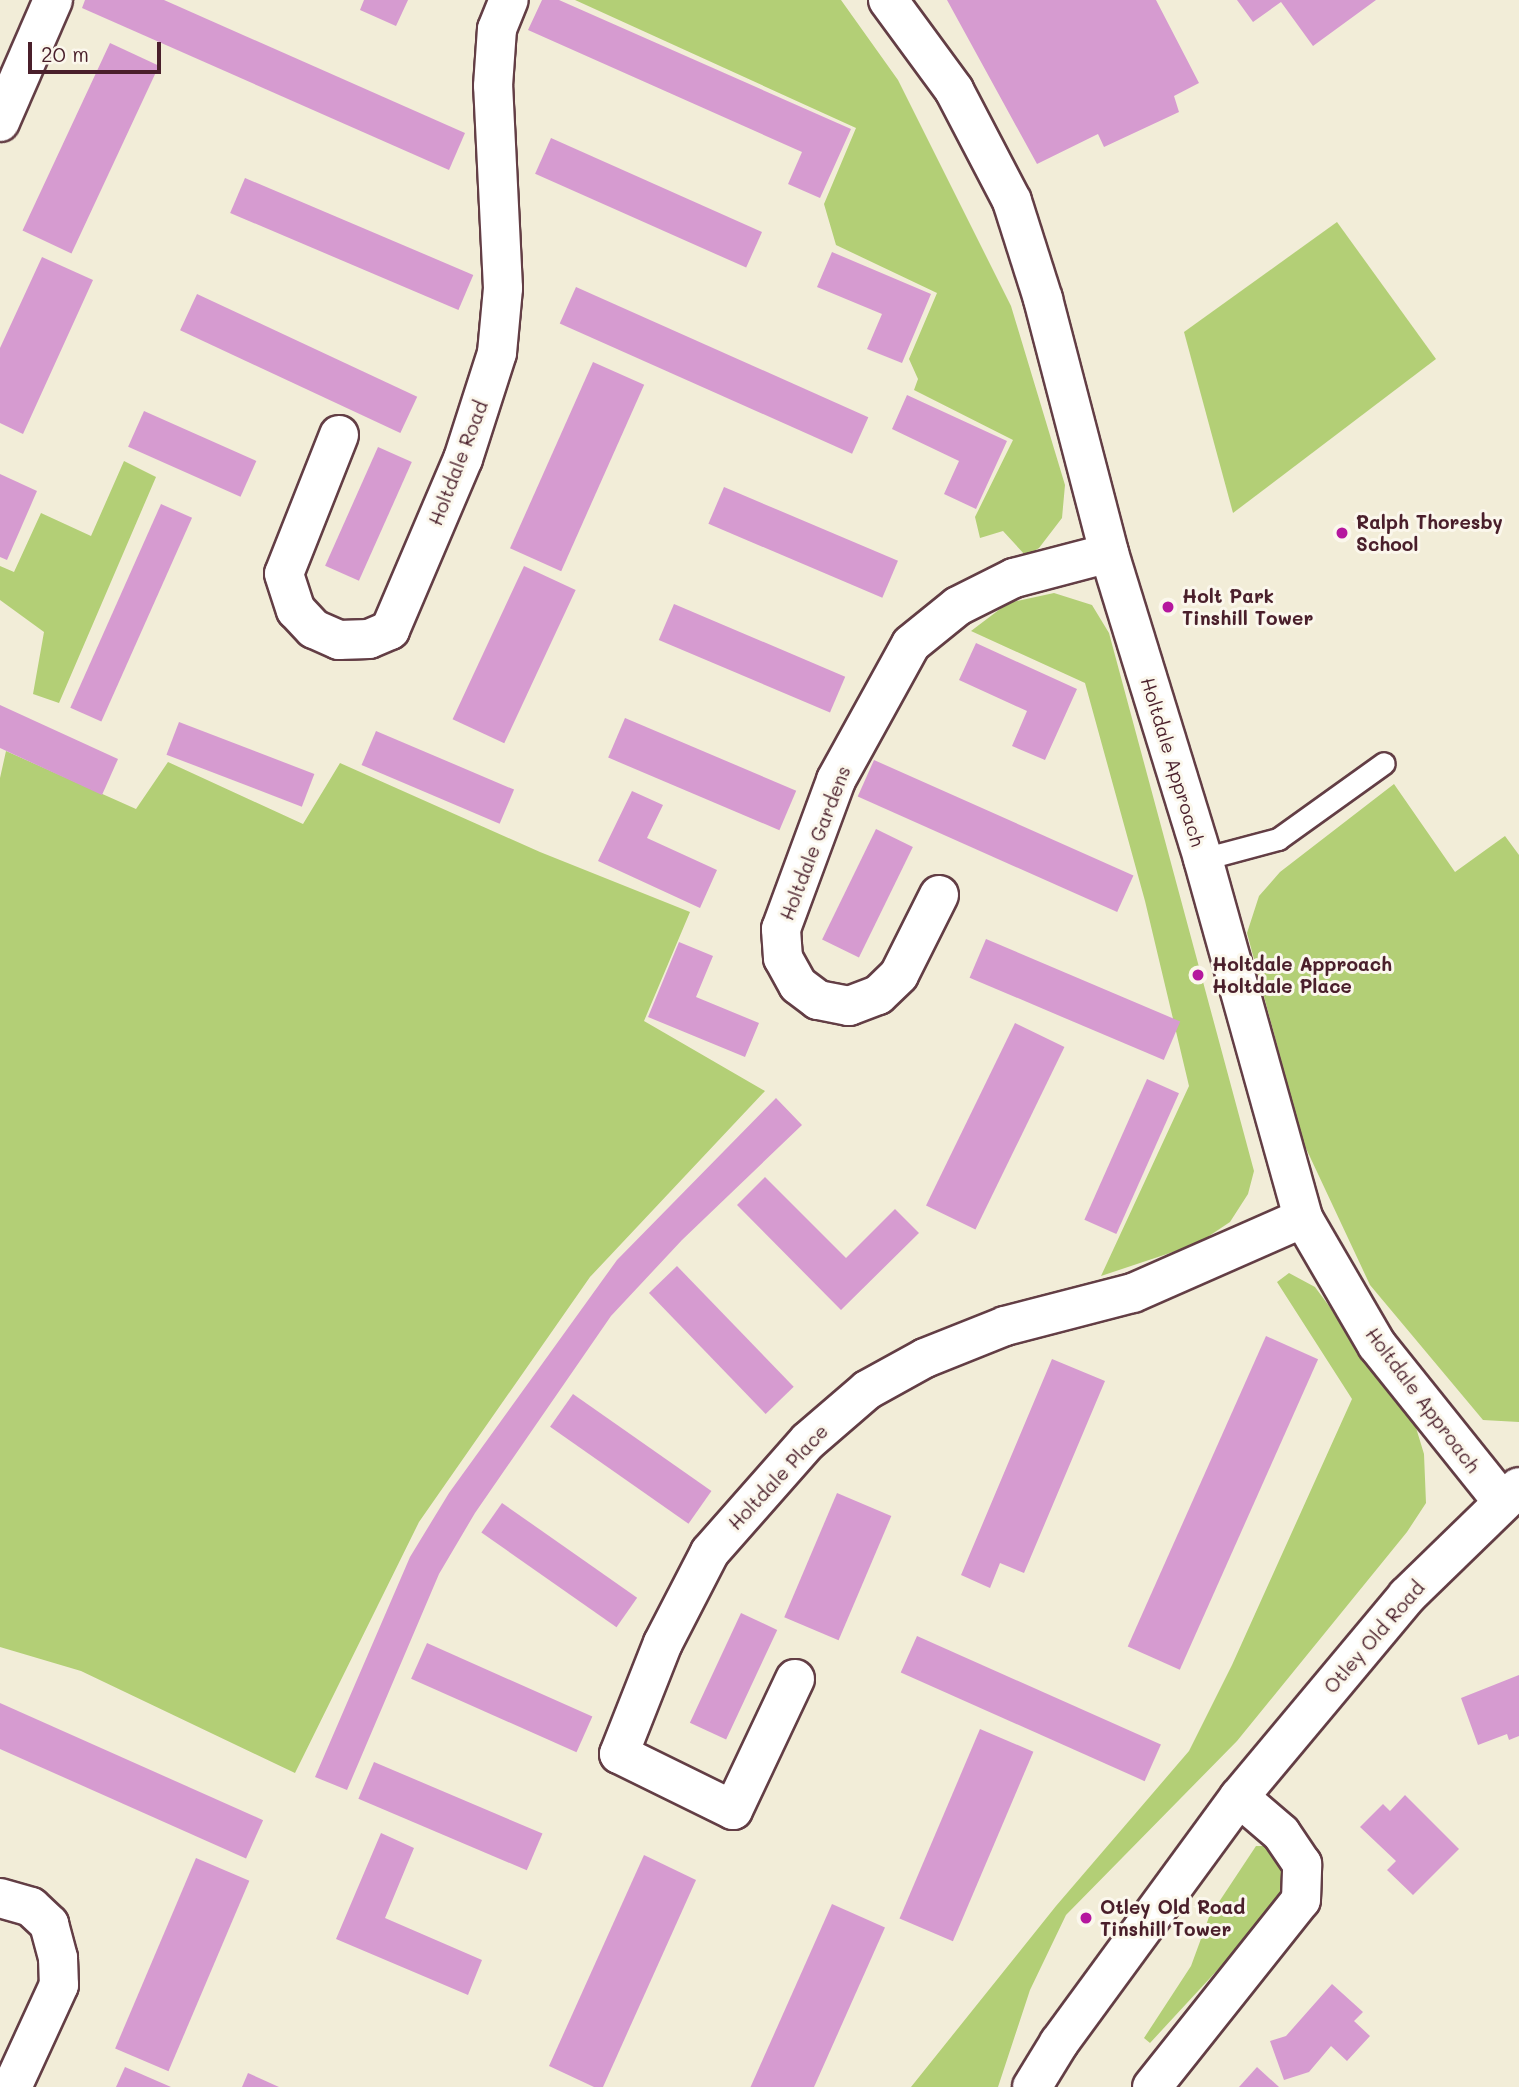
<!DOCTYPE html>
<html>
<head>
<meta charset="utf-8">
<style>
  body { margin:0 }
  #map { position:relative; width:1519px; height:2087px; overflow:hidden; background:#f2edd8; font-family:Mali,sans-serif }
  div>[style] { position:absolute }
  .green>* { inset:0; background:#b3cf76 }
  .building>* { inset:0; background:#d69bd0; transform-origin:0 0 }
  .roads { filter:drop-shadow(2px 0 #633e45) drop-shadow(-2px 0 #633e45) drop-shadow(0 2px #633e45) drop-shadow(0 -2px #633e45) }
  .service>* { height:21px; margin:-10.5px; padding:0 10.5px; transform-origin:10.5px; border-radius:10.5px; background:#fff }
  .minor>* { height:38px; margin:-19px; padding:0 19px; transform-origin:19px; border-radius:19px; background:#fff }
  .tertiary>* { height:38px; margin:-19px; padding:0 19px; transform-origin:19px; border-radius:19px; background:#fff }
  .dots>* { width:19px; height:19px; translate:-50% -50%; box-sizing:border-box; border:4px solid #fbf7ec; border-radius:50% }
  span { translate:-50% -50%; white-space:nowrap; text-align:center; line-height:1.15; -webkit-text-stroke:6px #fbf7ec; paint-order:stroke }
  .street-label { font-size:19px; color:#4a1f2b }
  .poi-label { font-size:19px; color:#4a1f2b; font-weight:700 }
  .left { translate:0 -50%; text-align:left }
  .scale { position:absolute; left:28px; top:42px; width:133px; height:32px; box-sizing:border-box; border:4px solid #4a1f2b; border-top:0; padding-left:9px; font-size:21px; line-height:24px; white-space:nowrap; color:#4a1f2b; -webkit-text-stroke:5px #fbf7ec; paint-order:stroke }
</style>
</head>
<body>
<div id="map">
  <div class="green">
    <i style="clip-path:polygon(575px 0,841px 0,898px 80px,1011px 306px,1065px 485px,1062px 518px,1039px 548px,1026px 556px,1003px 531px,980px 538px,975px 517px,1013px 440px,914px 390px,918px 379px,909px 359px,937px 293px,836px 245px,824px 204px,856px 128px)"></i>
    <i style="clip-path:polygon(1337px 222px,1436px 359px,1233px 513px,1184px 332px)"></i>
    <i style="clip-path:polygon(124px 461px,156px 477px,59px 703px,33px 694px,44px 632px,0 600px,0 566px,14px 572px,41px 513px,91px 536px)"></i>
    <i style="clip-path:polygon(1054px 593px,1092px 605px,1109px 633px,1254px 1171px,1248px 1194px,1230px 1222px,1197px 1244px,1101px 1276px,1189px 1086px,1145px 901px,1085px 683px,971px 631px,1008px 603px)"></i>
    <i style="clip-path:polygon(6px 751px,136px 809px,168px 762px,303px 824px,340px 763px,540px 852px,690px 912px,644px 1021px,765px 1091px,590px 1277px,419px 1522px,295px 1773px,81px 1671px,0 1647px,0 778px)"></i>
    <i style="clip-path:polygon(1394px 784px,1455px 872px,1505px 836px,1519px 855px,1519px 1422px,1483px 1420px,1370px 1285px,1303px 1142px,1247px 933px,1259px 896px,1280px 872px)"></i>
    <i style="clip-path:polygon(1289px 1273px,1315px 1287px,1414px 1421px,1424px 1454px,1426px 1503px,1407px 1532px,1237px 1741px,1066px 1915px,1030px 1990px,998px 2087px,911px 2087px,1056px 1906px,1189px 1751px,1232px 1665px,1352px 1399px,1277px 1282px)"></i>
    <i style="clip-path:polygon(1256px 1846px,1268px 1846px,1283px 1864px,1285px 1897px,1150px 2043px,1144px 2038px,1191px 1966px,1209px 1917px)"></i>
  </div>
  <div class="building">
    <i style="clip-path:polygon(85px 0,164px 0,465px 133px,449px 170px,82px 8px)"></i>
    <i style="clip-path:polygon(364px 0,408px 0,396px 26px,360px 10px)"></i>
    <i style="clip-path:polygon(542px 0,559px 0,851px 129px,820px 198px,788px 184px,802px 152px,528px 30px)"></i>
    <i style="clip-path:polygon(947px 0,1156px 0,1199px 83px,1174px 96px,1179px 112px,1104px 147px,1098px 134px,1037px 164px)"></i>
    <i style="clip-path:polygon(1237px 0,1376px 0,1313px 46px,1281px 2px,1253px 22px)"></i>
    <i style="left:110px;top:43px;width:54px;height:207px;rotate:25deg"></i>
    <i style="left:551px;top:138px;width:231px;height:39px;rotate:24deg"></i>
    <i style="left:245px;top:178px;width:248px;height:38px;rotate:23deg"></i>
    <i style="clip-path:polygon(832px 252px,931px 294px,902px 363px,867px 349px,882px 314px,817px 287px)"></i>
    <i style="clip-path:polygon(42px 257px,93px 280px,23px 434px,0 423px,0 348px)"></i>
    <i style="left:576px;top:287px;width:320px;height:40px;rotate:24deg"></i>
    <i style="left:197px;top:294px;width:243px;height:40px;rotate:25deg"></i>
    <i style="left:593px;top:362px;width:56px;height:204px;rotate:24deg"></i>
    <i style="clip-path:polygon(907px 395px,1007px 441px,976px 509px,944px 494px,959px 461px,892px 429px)"></i>
    <i style="left:144px;top:411px;width:123px;height:39px;rotate:24deg"></i>
    <i style="left:378px;top:447px;width:37px;height:130px;rotate:24deg"></i>
    <i style="clip-path:polygon(0 474px,37px 491px,7px 560px,0 557px)"></i>
    <i style="left:724px;top:487px;width:189px;height:40px;rotate:23deg"></i>
    <i style="left:161px;top:504px;width:34px;height:223px;rotate:24deg"></i>
    <i style="left:524px;top:566px;width:57px;height:169px;rotate:25deg"></i>
    <i style="left:674px;top:604px;width:186px;height:39px;rotate:23deg"></i>
    <i style="clip-path:polygon(976px 643px,1077px 689px,1045px 760px,1012px 746px,1027px 711px,959px 680px)"></i>
    <i style="clip-path:polygon(0 705px,118px 759px,102px 795px,0 748px)"></i>
    <i style="left:625px;top:718px;width:186px;height:43px;rotate:23deg"></i>
    <i style="left:179px;top:722px;width:145px;height:35px;rotate:21deg"></i>
    <i style="left:376px;top:731px;width:150px;height:37px;rotate:23deg"></i>
    <i style="left:874px;top:760px;width:284px;height:40px;rotate:24deg"></i>
    <i style="clip-path:polygon(632px 791px,663px 805px,647px 838px,717px 870px,700px 908px,598px 861px)"></i>
    <i style="left:876px;top:829px;width:41px;height:123px;rotate:26deg"></i>
    <i style="left:986px;top:939px;width:211px;height:42px;rotate:23deg"></i>
    <i style="clip-path:polygon(679px 942px,713px 956px,696px 997px,759px 1023px,745px 1057px,648px 1017px)"></i>
    <i style="left:1015px;top:1023px;width:55px;height:203px;rotate:26deg"></i>
    <i style="left:1147px;top:1079px;width:35px;height:154px;rotate:24deg"></i>
    <i style="clip-path:polygon(776px 1098px,802px 1125px,682px 1240px,611px 1316px,475px 1513px,439px 1574px,347px 1790px,315px 1777px,410px 1557px,449px 1493px,617px 1260px)"></i>
    <i style="clip-path:polygon(765px 1177px,846px 1258px,895px 1209px,919px 1233px,841px 1310px,737px 1205px)"></i>
    <i style="left:677px;top:1266px;width:168px;height:39px;rotate:46deg"></i>
    <i style="left:1266px;top:1336px;width:57px;height:340px;rotate:24deg"></i>
    <i style="clip-path:polygon(1052px 1359px,1105px 1381px,1024px 1573px,1000px 1563px,990px 1588px,961px 1575px)"></i>
    <i style="left:573px;top:1394px;width:169px;height:40px;rotate:35deg"></i>
    <i style="left:837px;top:1493px;width:59px;height:135px;rotate:23deg"></i>
    <i style="left:502px;top:1503px;width:165px;height:36px;rotate:35deg"></i>
    <i style="left:741px;top:1613px;width:40px;height:121px;rotate:25deg"></i>
    <i style="left:917px;top:1636px;width:267px;height:40px;rotate:24deg"></i>
    <i style="left:427px;top:1643px;width:181px;height:39px;rotate:24deg"></i>
    <i style="clip-path:polygon(1519px 1675px,1519px 1736px,1509px 1740px,1507px 1734px,1478px 1745px,1461px 1698px)"></i>
    <i style="left:0;top:1703px;width:288px;height:42px;rotate:24deg"></i>
    <i style="left:980px;top:1729px;width:58px;height:206px;rotate:23deg"></i>
    <i style="left:374px;top:1762px;width:183px;height:40px;rotate:23deg"></i>
    <i style="clip-path:polygon(1405px 1795px,1459px 1849px,1413px 1895px,1387px 1870px,1396px 1861px,1360px 1827px,1383px 1804px,1390px 1811px)"></i>
    <i style="clip-path:polygon(381px 1833px,414px 1848px,385px 1918px,482px 1960px,468px 1995px,336px 1939px)"></i>
    <i style="clip-path:polygon(644px 1855px,696px 1880px,603px 2087px,594px 2087px,549px 2066px)"></i>
    <i style="left:196px;top:1858px;width:58px;height:207px;rotate:23deg"></i>
    <i style="left:832px;top:1904px;width:58px;height:201px;rotate:24deg"></i>
    <i style="clip-path:polygon(1332px 1984px,1363px 2012px,1354px 2021px,1370px 2036px,1347px 2061px,1331px 2046px,1309px 2072px,1284px 2080px,1270px 2041px,1286px 2036px)"></i>
    <i style="clip-path:polygon(125px 2067px,171px 2087px,116px 2087px)"></i>
    <i style="clip-path:polygon(1257px 2067px,1279px 2087px,1239px 2087px)"></i>
    <i style="clip-path:polygon(248px 2073px,279px 2087px,242px 2087px)"></i>
  </div>
  <div class="roads">
    <div class="service">
      <i style="left:1203px;top:859px;width:78px;rotate:-14.9deg"></i>
      <i style="left:1278px;top:839px;width:130px;rotate:-35.6deg"></i>
    </div>
    <div class="minor">
      <i style="left:888px;top:0;width:112px;rotate:53.7deg"></i>
      <i style="left:954px;top:90px;width:125px;rotate:62.4deg"></i>
      <i style="left:1012px;top:201px;width:103px;rotate:72.4deg"></i>
      <i style="left:1043px;top:299px;width:262px;rotate:75.4deg"></i>
      <i style="left:1109px;top:553px;width:320px;rotate:72.9deg"></i>
      <i style="left:1203px;top:859px;width:373px;rotate:74.4deg"></i>
      <i style="left:1303px;top:1218px;width:147px;rotate:59.8deg"></i>
      <i style="left:1377px;top:1345px;width:198px;rotate:51.3deg"></i>
      <i style="left:0;top:122px;width:133px;rotate:-66.5deg"></i>
      <i style="left:339px;top:435px;width:149px;rotate:111.6deg"></i>
      <i style="left:284px;top:574px;width:38px;rotate:72deg"></i>
      <i style="left:296px;top:610px;width:26px;rotate:47deg"></i>
      <i style="left:314px;top:629px;width:27px;rotate:24deg"></i>
      <i style="left:339px;top:640px;width:30px;rotate:-2deg"></i>
      <i style="left:369px;top:639px;width:23px;rotate:-23deg"></i>
      <i style="left:390px;top:630px;width:186px;rotate:-66.9deg"></i>
      <i style="left:463px;top:459px;width:111px;rotate:-72.2deg"></i>
      <i style="left:497px;top:353px;width:65px;rotate:-84.7deg"></i>
      <i style="left:503px;top:288px;width:202px;rotate:-92.8deg"></i>
      <i style="left:493px;top:86px;width:57px;rotate:-86deg"></i>
      <i style="left:497px;top:29px;width:31px;rotate:-68deg"></i>
      <i style="left:939px;top:895px;width:89px;rotate:116.6deg"></i>
      <i style="left:899px;top:975px;width:29px;rotate:136deg"></i>
      <i style="left:878px;top:995px;width:31px;rotate:159deg"></i>
      <i style="left:849px;top:1006px;width:32px;rotate:-169deg"></i>
      <i style="left:818px;top:1000px;width:25px;rotate:-143deg"></i>
      <i style="left:798px;top:985px;width:31px;rotate:-119deg"></i>
      <i style="left:783px;top:958px;width:29px;rotate:-94deg"></i>
      <i style="left:781px;top:929px;width:159px;rotate:-69.7deg"></i>
      <i style="left:836px;top:780px;width:155px;rotate:-61.1deg"></i>
      <i style="left:911px;top:644px;width:60px;rotate:-39deg"></i>
      <i style="left:958px;top:606px;width:63px;rotate:-26.6deg"></i>
      <i style="left:1014px;top:578px;width:98px;rotate:-14.7deg"></i>
      <i style="left:795px;top:1679px;width:145px;rotate:115.3deg"></i>
      <i style="left:733px;top:1810px;width:127px;rotate:-153.8deg"></i>
      <i style="left:619px;top:1754px;width:119px;rotate:-68.4deg"></i>
      <i style="left:663px;top:1643px;width:102px;rotate:-62.7deg"></i>
      <i style="left:710px;top:1552px;width:148px;rotate:-48.6deg"></i>
      <i style="left:808px;top:1441px;width:78px;rotate:-40.8deg"></i>
      <i style="left:867px;top:1390px;width:66px;rotate:-28.9deg"></i>
      <i style="left:925px;top:1358px;width:86px;rotate:-21.8deg"></i>
      <i style="left:1005px;top:1326px;width:132px;rotate:-14.5deg"></i>
      <i style="left:1133px;top:1293px;width:186px;rotate:-23.8deg"></i>
      <i style="left:0;top:1898px;width:32px;rotate:16deg"></i>
      <i style="left:31px;top:1907px;width:25px;rotate:43deg"></i>
      <i style="left:49px;top:1924px;width:35px;rotate:75deg"></i>
      <i style="left:58px;top:1958px;width:27px;rotate:88deg"></i>
      <i style="left:59px;top:1985px;width:112px;rotate:114.7deg"></i>
      <i style="left:1152px;top:2087px;width:239px;rotate:-51.5deg"></i>
      <i style="left:1301px;top:1900px;width:36px;rotate:-88deg"></i>
      <i style="left:1302px;top:1864px;width:37px;rotate:-124deg"></i>
      <i style="left:1281px;top:1833px;width:55px;rotate:-139.4deg"></i>
    </div>
    <div class="tertiary">
      <i style="left:1032px;top:2087px;width:52px;rotate:-58.5deg"></i>
      <i style="left:1059px;top:2043px;width:305px;rotate:-53.8deg"></i>
      <i style="left:1239px;top:1797px;width:262px;rotate:-50.1deg"></i>
      <i style="left:1407px;top:1596px;width:156px;rotate:-44.2deg"></i>
    </div>
  </div>
  <div class="dots">
    <i style="left:1342px;top:533px;background:#b5179e"></i>
    <i style="left:1168px;top:607px;background:#b5179e"></i>
    <i style="left:1198px;top:975px;background:#b5179e"></i>
    <i style="left:1086px;top:1918px;background:#b5179e"></i>
  </div>
  <div class="street-label">
    <span style="left:458px;top:463px;rotate:-69deg">Holtdale Road</span>
    <span style="left:1173px;top:762px;rotate:73deg">Holtdale Approach</span>
    <span style="left:815px;top:843px;rotate:-69deg">Holtdale Gardens</span>
    <span style="left:1423px;top:1400px;rotate:53deg">Holtdale Approach</span>
    <span style="left:778px;top:1477px;rotate:-47deg">Holtdale Place</span>
    <span style="left:1374px;top:1637px;rotate:-49deg">Otley Old Road</span>
  </div>
  <div class="poi-label">
    <span class="left" style="left:1356px;top:533px">Ralph Thoresby<br>School</span>
    <span class="left" style="left:1182px;top:607px">Holt Park<br>Tinshill Tower</span>
    <span class="left" style="left:1212px;top:975px">Holtdale Approach<br>Holtdale Place</span>
    <span class="left" style="left:1100px;top:1918px">Otley Old Road<br>Tinshill Tower</span>
  </div>
  <div class="scale">20 m</div>
</div>
</body>
</html>
